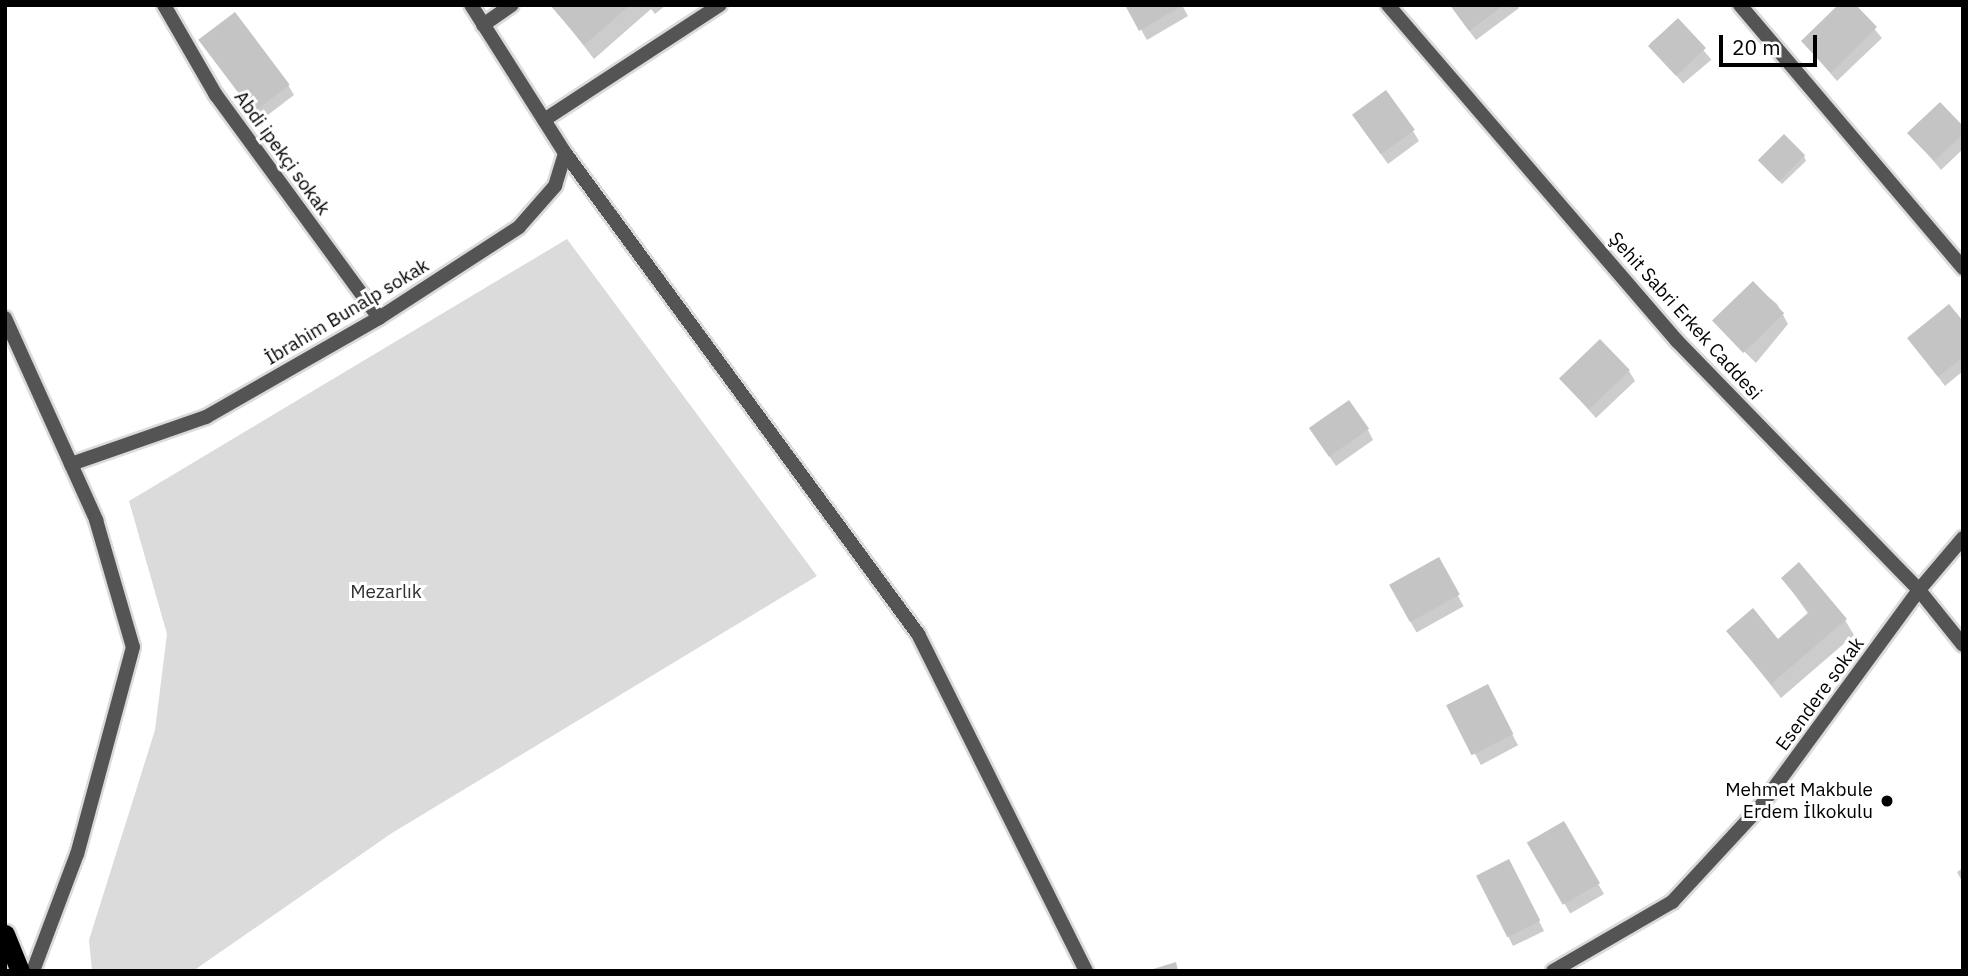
<!DOCTYPE html>
<html>
<head>
<meta charset="utf-8">
<style>
  body { margin:0 }
  #map { position:relative; width:1968px; height:976px; overflow:hidden; background:#fff; font-family:"IBM Plex Sans",sans-serif }
  div>[style] { position:absolute }
  .green>* { inset:0; background:#dbdbdb }
  .shadow>* { inset:0; background:#0003; transform-origin:0 0 }
  .building>* { inset:0; background:#c4c4c4; transform-origin:0 0 }
  .roads { filter:drop-shadow(2px 0 #dbdbdb) drop-shadow(-2px 0 #dbdbdb) drop-shadow(0 2px #dbdbdb) drop-shadow(0 -2px #dbdbdb) }
  .minor>* { height:14px; margin:-7px; padding:0 7px; transform-origin:7px; border-radius:7px; background:#545454 }
  .trunk>* { height:19px; margin:-9.5px; padding:0 9.5px; transform-origin:9.5px; border-radius:9.5px; background:#000 }
  .dots>* { width:19px; height:19px; translate:-50% -50%; box-sizing:border-box; border:4px solid #fff; border-radius:50% }
  span { translate:-50% -50%; white-space:nowrap; text-align:center; line-height:1.15; -webkit-text-stroke:6px #fff; paint-order:stroke }
  .street-label { font-size:19px; color:#000 }
  .park-label { font-size:19px; color:#323232 }
  .poi-label { font-size:19px; color:#000 }
  .right { translate:-100% -50%; text-align:right }
  .frame { position:absolute; inset:0; border:7px solid #000; pointer-events:none }
  .scale { position:absolute; left:1719px; top:35px; width:98px; height:32px; box-sizing:border-box; border:4px solid #000; border-top:0; padding-left:9px; font-size:21px; line-height:24px; white-space:nowrap; color:#000; -webkit-text-stroke:5px #fff; paint-order:stroke }
</style>
</head>
<body>
<div id="map">
  <div class="green">
    <i style="clip-path:polygon(567px 239px,817px 576px,392px 833px,193px 971px,92px 971px,89px 940px,155px 730px,167px 634px,129px 501px)"></i>
  </div>
  <div class="shadow">
    <i style="clip-path:polygon(666px 5px,655px 14px,651px 9px,594px 59px,553px 6px)"></i>
    <i style="clip-path:polygon(1127px 5px,1182px 5px,1188px 16px,1147px 40px)"></i>
    <i style="clip-path:polygon(1450px 5px,1517px 5px,1519px 8px,1476px 40px)"></i>
    <i style="clip-path:polygon(1854px 5px,1882px 38px,1837px 81px,1803px 42px)"></i>
    <i style="left:1678px;top:20px;width:52px;height:37px;rotate:50deg"></i>
    <i style="clip-path:polygon(201px 41px,288px 85px,294px 95px,260px 121px)"></i>
    <i style="clip-path:polygon(1360px 125px,1413px 131px,1419px 141px,1388px 164px)"></i>
    <i style="clip-path:polygon(1963px 129px,1963px 149px,1941px 170px,1910px 133px)"></i>
    <i style="clip-path:polygon(1804px 156px,1806px 161px,1782px 184px,1763px 164px)"></i>
    <i style="clip-path:polygon(1753px 284px,1777px 304px,1788px 324px,1756px 363px,1718px 326px)"></i>
    <i style="clip-path:polygon(1963px 324px,1963px 371px,1945px 386px,1909px 338px)"></i>
    <i style="clip-path:polygon(1629px 371px,1635px 381px,1596px 418px,1561px 379px)"></i>
    <i style="clip-path:polygon(1368px 430px,1373px 440px,1336px 466px,1317px 438px)"></i>
    <i style="left:1438px;top:560px;width:53px;height:54px;rotate:61deg"></i>
    <i style="clip-path:polygon(1783px 578px,1845px 620px,1854px 635px,1781px 698px,1728px 631px,1778px 641px,1809px 615px)"></i>
    <i style="left:1487px;top:687px;width:66px;height:42px;rotate:62deg"></i>
    <i style="left:1563px;top:823px;width:82px;height:39px;rotate:60deg"></i>
    <i style="clip-path:polygon(1963px 868px,1963px 883px,1957px 872px)"></i>
    <i style="clip-path:polygon(1514px 871px,1544px 931px,1513px 946px,1478px 876px)"></i>
  </div>
  <div class="building">
    <i style="clip-path:polygon(550px 5px,630px 5px,584px 45px)"></i>
    <i style="clip-path:polygon(1125px 5px,1183px 5px,1139px 31px)"></i>
    <i style="clip-path:polygon(1450px 5px,1504px 5px,1469px 31px)"></i>
    <i style="clip-path:polygon(1838px 5px,1856px 5px,1877px 27px,1831px 73px,1801px 41px)"></i>
    <i style="left:235px;top:12px;width:91px;height:46px;rotate:53deg"></i>
    <i style="left:1678px;top:18px;width:41px;height:41px;rotate:47deg"></i>
    <i style="left:1386px;top:90px;width:49px;height:42px;rotate:54deg"></i>
    <i style="clip-path:polygon(1940px 102px,1963px 126px,1963px 134px,1934px 161px,1907px 133px)"></i>
    <i style="left:1784px;top:134px;width:30px;height:37px;rotate:45deg"></i>
    <i style="left:1753px;top:281px;width:45px;height:57px;rotate:46deg"></i>
    <i style="clip-path:polygon(1949px 304px,1963px 321px,1963px 357px,1938px 377px,1907px 338px)"></i>
    <i style="left:1600px;top:339px;width:43px;height:57px;rotate:46deg"></i>
    <i style="left:1349px;top:400px;width:35px;height:49px;rotate:55deg"></i>
    <i style="left:1439px;top:557px;width:43px;height:57px;rotate:61deg"></i>
    <i style="clip-path:polygon(1799px 562px,1847px 619px,1771px 684px,1726px 631px,1753px 608px,1778px 639px,1809px 612px,1781px 578px)"></i>
    <i style="left:1488px;top:684px;width:56px;height:47px;rotate:63deg"></i>
    <i style="left:1564px;top:821px;width:72px;height:43px;rotate:60deg"></i>
    <i style="left:1509px;top:859px;width:69px;height:37px;rotate:63deg"></i>
    <i style="clip-path:polygon(1176px 962px,1178px 971px,1151px 971px,1150px 970px)"></i>
  </div>
  <div class="roads">
    <div class="minor">
      <i style="left:164px;top:5px;width:104px;rotate:60deg"></i>
      <i style="left:216px;top:95px;width:276px;rotate:53.8deg"></i>
      <i style="left:1388px;top:5px;width:443px;rotate:49.3deg"></i>
      <i style="left:1677px;top:341px;width:347px;rotate:45.8deg"></i>
      <i style="left:1919px;top:590px;width:70px;rotate:51.3deg"></i>
      <i style="left:1740px;top:5px;width:345px;rotate:49.7deg"></i>
      <i style="left:483px;top:25px;width:35px;rotate:-35deg"></i>
      <i style="left:544px;top:120px;width:210px;rotate:-33.2deg"></i>
      <i style="left:565px;top:153px;width:597px;rotate:53.73deg"></i>
      <i style="left:918px;top:634px;width:377px;rotate:63.5deg"></i>
      <i style="left:5px;top:318px;width:222px;rotate:65.7deg"></i>
      <i style="left:96px;top:520px;width:132px;rotate:73.8deg"></i>
      <i style="left:133px;top:647px;width:214px;rotate:105.1deg"></i>
      <i style="left:77px;top:854px;width:125px;rotate:110.6deg"></i>
      <i style="left:71px;top:464px;width:143px;rotate:-19.2deg"></i>
      <i style="left:206px;top:417px;width:199px;rotate:-29.8deg"></i>
      <i style="left:379px;top:318px;width:167px;rotate:-33deg"></i>
      <i style="left:519px;top:227px;width:55px;rotate:-48.7deg"></i>
      <i style="left:555px;top:186px;width:34px;rotate:-73deg"></i>
      <i style="left:565px;top:153px;width:175px;rotate:-122.4deg"></i>
      <i style="left:1553px;top:971px;width:138px;rotate:-30.1deg"></i>
      <i style="left:1672px;top:902px;width:129px;rotate:-47.2deg"></i>
      <i style="left:1760px;top:807px;width:269px;rotate:-53.8deg"></i>
      <i style="left:1919px;top:590px;width:68px;rotate:-49.8deg"></i>
    </div>
    <div class="trunk">
      <i style="left:5px;top:934px;width:40px;rotate:68deg"></i>
    </div>
  </div>
  <div class="dots">
    <i style="left:1887px;top:801px;background:#000"></i>
  </div>
  <div class="street-label">
    <span style="left:282px;top:153px;rotate:54deg">Abdi ipekçi sokak</span>
    <span style="left:347px;top:312px;rotate:-31deg">İbrahim Bunalp sokak</span>
    <span style="left:1685px;top:316px;rotate:48deg">Şehit Sabri Erkek Caddesi</span>
    <span style="left:1820px;top:694px;rotate:-54deg">Esendere sokak</span>
  </div>
  <div class="park-label">
    <span style="left:386px;top:592px">Mezarlık</span>
  </div>
  <div class="poi-label">
    <span class="right" style="left:1873px;top:801px">Mehmet Makbule<br>Erdem İlkokulu</span>
  </div>
  <div class="frame"></div>
  <div class="scale">20 m</div>
</div>
</body>
</html>
